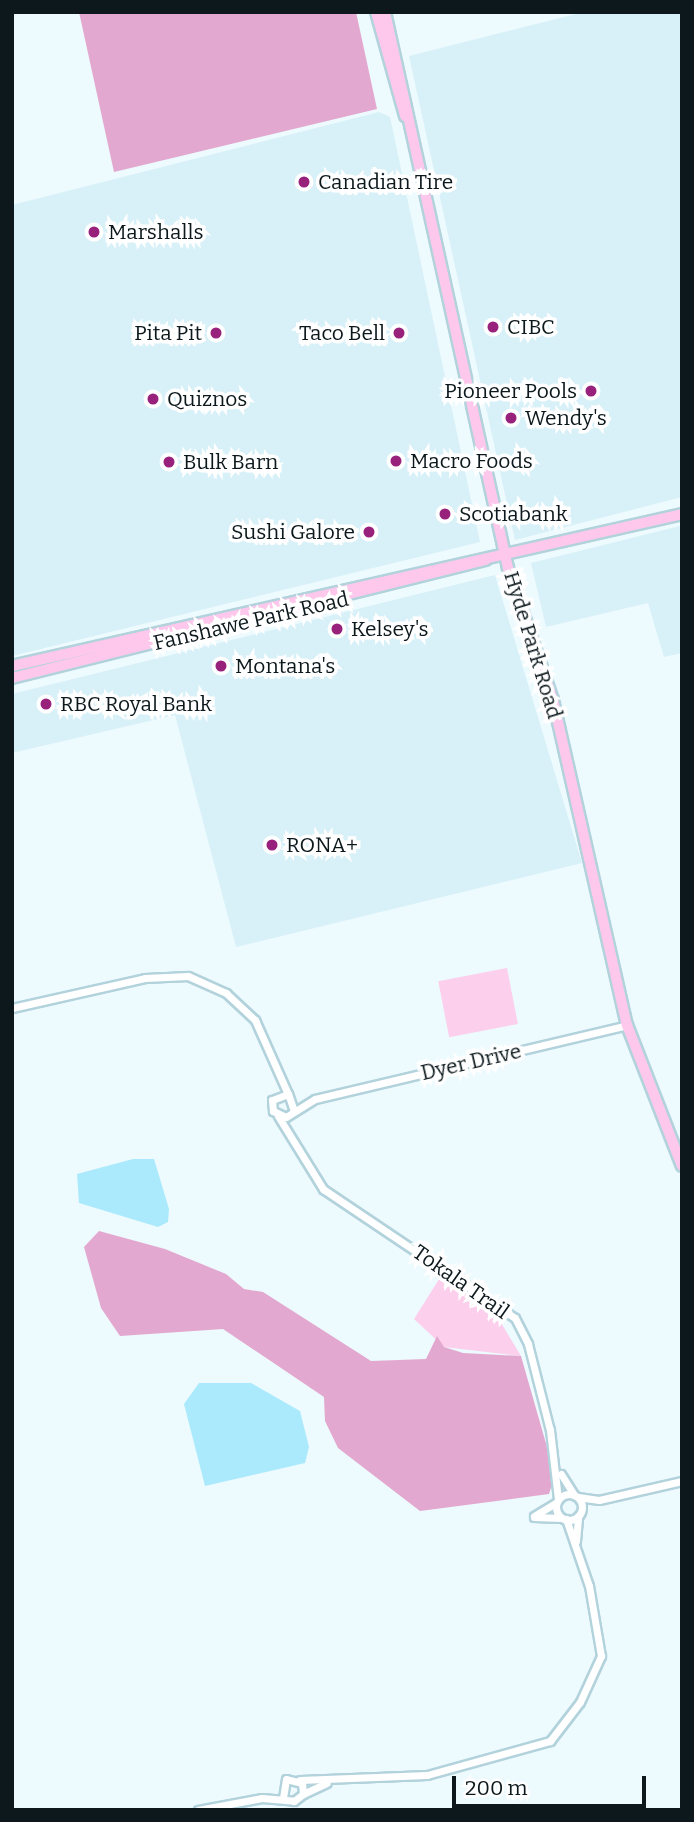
<!DOCTYPE html>
<html>
<head>
<meta charset="utf-8">
<style>
  body { margin:0 }
  #map { position:relative; width:694px; height:1822px; overflow:hidden; background:#edfafe; font-family:Bitter,serif }
  div>[style] { position:absolute }
  .built>* { inset:0; background:#d8f1f8 }
  .green>* { inset:0; background:#fccfec; transform-origin:0 0 }
  .forest>* { inset:0; background:#e3a8cf }
  .water>* { inset:0; background:#abeafd }
  .roads { filter:drop-shadow(2px 0 #b2d2dc) drop-shadow(-2px 0 #b2d2dc) drop-shadow(0 2px #b2d2dc) drop-shadow(0 -2px #b2d2dc) }
  .minor>* { height:7px; margin:-3.5px; padding:0 3.5px; transform-origin:3.5px; border-radius:3.5px; background:#fff }
  .minor>.ring { margin:-3.5px; padding:0; box-sizing:content-box; background:none; border:7px solid #fff; border-radius:50% }
  .major>* { height:10px; margin:-5px; padding:0 5px; transform-origin:5px; border-radius:5px; background:#fec8ec }
  .dots>* { width:19px; height:19px; translate:-50% -50%; box-sizing:border-box; border:4px solid #fff; border-radius:50% }
  span { translate:-50% -50%; white-space:nowrap; text-align:center; line-height:1.15; -webkit-text-stroke:7px #fff; paint-order:stroke }
  .poi-label { font-size:21px; color:#0c181c }
  .left { translate:0 -50%; text-align:left }
  .right { translate:-100% -50%; text-align:right }
  .street-label { font-size:21px; color:#0c181c }
  .frame { position:absolute; inset:0; border:14px solid #0c181c; pointer-events:none }
  .scale { position:absolute; left:452px; top:1776px; width:194px; height:32px; box-sizing:border-box; border:4px solid #0c181c; border-top:0; padding-left:9px; font-size:21px; line-height:24px; white-space:nowrap; color:#0c181c; -webkit-text-stroke:5px #fff; paint-order:stroke }
</style>
</head>
<body>
<div id="map">
  <div class="built">
    <i style="clip-path:polygon(584px 12px,682px 12px,682px 497px,515px 540px,409px 56px)"></i>
    <i style="clip-path:polygon(379px 112px,390px 117px,480px 542px,12px 656px,12px 205px)"></i>
    <i style="clip-path:polygon(680px 526px,682px 653px,664px 657px,648px 603px,546px 627px,531px 563px)"></i>
    <i style="clip-path:polygon(495px 575px,582px 863px,236px 947px,175px 715px,12px 753px,12px 694px)"></i>
  </div>
  <div class="green">
    <i style="left:507px;top:968px;width:57px;height:70px;rotate:79deg"></i>
    <i style="clip-path:polygon(441px 1276px,492px 1308px,521px 1356px,444px 1347px,414px 1319px)"></i>
  </div>
  <div class="forest">
    <i style="clip-path:polygon(79px 12px,356px 12px,377px 109px,114px 172px)"></i>
    <i style="clip-path:polygon(99px 1231px,165px 1249px,226px 1274px,244px 1289px,263px 1292px,371px 1361px,426px 1359px,437px 1336px,444px 1347px,463px 1353px,521px 1356px,555px 1475px,549px 1494px,420px 1511px,338px 1448px,325px 1421px,324px 1397px,223px 1329px,120px 1336px,101px 1308px,84px 1247px)"></i>
  </div>
  <div class="water">
    <i style="clip-path:polygon(133px 1159px,154px 1159px,169px 1209px,168px 1222px,158px 1227px,79px 1203px,77px 1174px)"></i>
    <i style="clip-path:polygon(199px 1383px,251px 1383px,300px 1411px,309px 1447px,305px 1463px,205px 1486px,184px 1404px)"></i>
  </div>
  <div class="roads">
    <div class="minor">
      <i style="left:12px;top:1008px;width:136px;rotate:-12.7deg"></i>
      <i style="left:145px;top:978px;width:43px;rotate:-2.7deg"></i>
      <i style="left:188px;top:976px;width:42px;rotate:24.1deg"></i>
      <i style="left:226px;top:993px;width:40px;rotate:43deg"></i>
      <i style="left:255px;top:1020px;width:81px;rotate:66deg"></i>
      <i style="left:294px;top:1111px;width:18px;rotate:-109deg"></i>
      <i style="left:288px;top:1094px;width:17px;rotate:159deg"></i>
      <i style="left:272px;top:1100px;width:11px;rotate:85deg"></i>
      <i style="left:273px;top:1111px;width:14px;rotate:25deg"></i>
      <i style="left:286px;top:1117px;width:34px;rotate:-32deg"></i>
      <i style="left:315px;top:1099px;width:321px;rotate:-13.3deg"></i>
      <i style="left:278px;top:1116px;width:86px;rotate:58.3deg"></i>
      <i style="left:323px;top:1189px;width:231px;rotate:33.9deg"></i>
      <i style="left:515px;top:1318px;width:29px;rotate:63deg"></i>
      <i style="left:528px;top:1344px;width:89px;rotate:75.7deg"></i>
      <i style="left:550px;top:1430px;width:69px;rotate:83.4deg"></i>
      <i style="left:561px;top:1474px;width:25px;rotate:58deg"></i>
      <i class="ring" style="left:556px;top:1494px;width:19px;height:19px"></i>
      <i style="left:578px;top:1497px;width:21px;rotate:8deg"></i>
      <i style="left:599px;top:1500px;width:85px;rotate:-12.9deg"></i>
      <i style="left:534px;top:1516px;width:26px;rotate:-31deg"></i>
      <i style="left:534px;top:1517px;width:27px;rotate:2deg"></i>
      <i style="left:576px;top:1541px;width:25px;rotate:-85deg"></i>
      <i style="left:300px;top:1780px;width:127px;rotate:-2.3deg"></i>
      <i style="left:427px;top:1775px;width:128px;rotate:-15.5deg"></i>
      <i style="left:550px;top:1741px;width:49px;rotate:-52.4deg"></i>
      <i style="left:580px;top:1702px;width:51px;rotate:-65.5deg"></i>
      <i style="left:601px;top:1656px;width:71px;rotate:-99.7deg"></i>
      <i style="left:589px;top:1586px;width:71px;rotate:-108.9deg"></i>
      <i style="left:303px;top:1794px;width:26px;rotate:-25deg"></i>
      <i style="left:198px;top:1810px;width:65px;rotate:-10.6deg"></i>
      <i style="left:262px;top:1798px;width:32px;rotate:5deg"></i>
      <i style="left:294px;top:1801px;width:11px;rotate:-38deg"></i>
      <i style="left:303px;top:1794px;width:11px;rotate:-95deg"></i>
      <i style="left:302px;top:1783px;width:16px;rotate:-166deg"></i>
      <i style="left:286px;top:1779px;width:18px;rotate:99deg"></i>
    </div>
    <div class="major">
      <i style="left:376px;top:12px;width:108px;rotate:74.4deg"></i>
      <i style="left:385px;top:12px;width:569px;rotate:77.53deg"></i>
      <i style="left:508px;top:568px;width:139px;rotate:71.2deg"></i>
      <i style="left:553px;top:700px;width:333px;rotate:77.2deg"></i>
      <i style="left:627px;top:1025px;width:151px;rotate:68.7deg"></i>
      <i style="left:12px;top:666px;width:687px;rotate:-12.78deg"></i>
      <i style="left:12px;top:678px;width:488px;rotate:-14deg"></i>
    </div>
  </div>
  <div class="dots">
    <i style="left:304px;top:182px;background:#98217b"></i>
    <i style="left:94px;top:232px;background:#98217b"></i>
    <i style="left:493px;top:327px;background:#98217b"></i>
    <i style="left:216px;top:333px;background:#98217b"></i>
    <i style="left:399px;top:333px;background:#98217b"></i>
    <i style="left:591px;top:391px;background:#98217b"></i>
    <i style="left:153px;top:399px;background:#98217b"></i>
    <i style="left:511px;top:418px;background:#98217b"></i>
    <i style="left:396px;top:461px;background:#98217b"></i>
    <i style="left:169px;top:462px;background:#98217b"></i>
    <i style="left:445px;top:514px;background:#98217b"></i>
    <i style="left:369px;top:532px;background:#98217b"></i>
    <i style="left:337px;top:629px;background:#98217b"></i>
    <i style="left:221px;top:666px;background:#98217b"></i>
    <i style="left:46px;top:704px;background:#98217b"></i>
    <i style="left:272px;top:845px;background:#98217b"></i>
  </div>
  <div class="poi-label">
    <span class="left" style="left:318px;top:182px">Canadian Tire</span>
    <span class="left" style="left:108px;top:232px">Marshalls</span>
    <span class="left" style="left:507px;top:327px">CIBC</span>
    <span class="right" style="left:202px;top:333px">Pita Pit</span>
    <span class="right" style="left:385px;top:333px">Taco Bell</span>
    <span class="right" style="left:577px;top:391px">Pioneer Pools</span>
    <span class="left" style="left:167px;top:399px">Quiznos</span>
    <span class="left" style="left:525px;top:418px">Wendy's</span>
    <span class="left" style="left:410px;top:461px">Macro Foods</span>
    <span class="left" style="left:183px;top:462px">Bulk Barn</span>
    <span class="left" style="left:459px;top:514px">Scotiabank</span>
    <span class="right" style="left:355px;top:532px">Sushi Galore</span>
    <span class="left" style="left:351px;top:629px">Kelsey's</span>
    <span class="left" style="left:235px;top:666px">Montana's</span>
    <span class="left" style="left:60px;top:704px">RBC Royal Bank</span>
    <span class="left" style="left:286px;top:845px">RONA+</span>
  </div>
  <div class="street-label">
    <span style="left:251px;top:621px;rotate:-13deg">Fanshawe Park Road</span>
    <span style="left:533px;top:645px;rotate:73deg">Hyde Park Road</span>
    <span style="left:471px;top:1062px;rotate:-13deg">Dyer Drive</span>
    <span style="left:461px;top:1282px;rotate:35deg">Tokala Trail</span>
  </div>
  <div class="frame"></div>
  <div class="scale">200 m</div>
</div>
</body>
</html>
